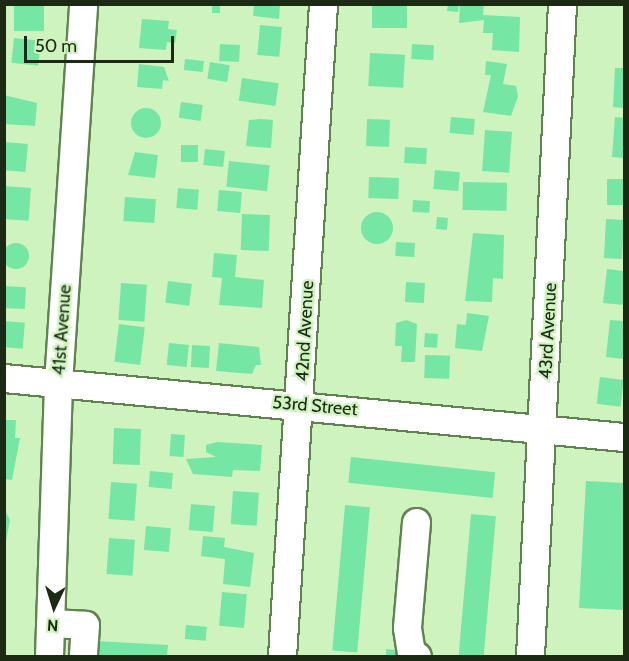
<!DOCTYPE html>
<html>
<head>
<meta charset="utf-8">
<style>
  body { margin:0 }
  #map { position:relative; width:629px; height:661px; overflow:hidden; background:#cff3be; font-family:Cabin,sans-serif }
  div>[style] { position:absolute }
  .building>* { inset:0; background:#76e6a4; transform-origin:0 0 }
  .round { border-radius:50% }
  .roads { filter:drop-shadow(2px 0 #628252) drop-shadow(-2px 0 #628252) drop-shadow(0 2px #628252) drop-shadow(0 -2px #628252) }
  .minor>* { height:27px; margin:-13.5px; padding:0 13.5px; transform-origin:13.5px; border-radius:13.5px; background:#fff }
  span { translate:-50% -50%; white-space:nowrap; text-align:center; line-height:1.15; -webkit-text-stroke:4.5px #cff3be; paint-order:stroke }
  .street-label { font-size:18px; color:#1b2915 }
  .frame { position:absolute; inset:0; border:6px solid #1b2915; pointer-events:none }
  .north { position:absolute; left:24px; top:577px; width:60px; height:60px; -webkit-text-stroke:4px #cff3be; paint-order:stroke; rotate:184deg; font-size:16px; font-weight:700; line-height:24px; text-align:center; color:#1b2915 }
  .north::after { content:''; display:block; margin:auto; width:21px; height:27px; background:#1b2915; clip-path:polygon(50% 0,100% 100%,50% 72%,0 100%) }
  .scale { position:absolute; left:24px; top:36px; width:150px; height:27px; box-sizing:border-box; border:3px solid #1b2915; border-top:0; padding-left:8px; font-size:18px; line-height:21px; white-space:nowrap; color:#1b2915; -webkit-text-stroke:4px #cff3be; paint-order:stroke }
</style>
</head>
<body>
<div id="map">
  <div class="building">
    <i style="left:14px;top:4px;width:30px;height:27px"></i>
    <i style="left:212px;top:4px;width:8px;height:9px"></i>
    <i style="clip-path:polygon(254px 4px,280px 4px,279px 19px,253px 16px)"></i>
    <i style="left:372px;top:4px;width:35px;height:24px"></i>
    <i style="clip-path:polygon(448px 4px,459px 4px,458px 12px,447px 11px)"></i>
    <i style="clip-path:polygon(460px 4px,484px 4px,483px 15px,520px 17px,519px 52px,492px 50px,493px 33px,483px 33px,484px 20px,459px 23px)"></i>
    <i style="clip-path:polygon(142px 19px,169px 21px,168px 29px,177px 30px,175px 43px,167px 42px,166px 50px,139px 48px)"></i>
    <i style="left:260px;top:25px;width:22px;height:30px;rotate:5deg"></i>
    <i style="left:14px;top:38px;width:27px;height:25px;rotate:6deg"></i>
    <i style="left:220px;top:44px;width:20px;height:17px;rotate:3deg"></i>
    <i style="left:412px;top:44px;width:22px;height:15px;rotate:3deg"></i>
    <i style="left:370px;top:53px;width:35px;height:33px;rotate:3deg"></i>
    <i style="left:185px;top:59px;width:19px;height:11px;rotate:6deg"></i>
    <i style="clip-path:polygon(486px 61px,507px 64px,503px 84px,516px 86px,518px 96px,511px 116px,483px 112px,491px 75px,485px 75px)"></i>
    <i style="left:210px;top:62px;width:20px;height:17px;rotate:9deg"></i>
    <i style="clip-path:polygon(139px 64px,164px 67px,169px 81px,163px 80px,162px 89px,137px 87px)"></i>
    <i style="clip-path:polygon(615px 68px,624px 68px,624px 108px,613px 107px)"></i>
    <i style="left:242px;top:78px;width:37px;height:23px;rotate:8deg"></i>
    <i style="clip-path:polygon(4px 95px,37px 103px,35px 126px,4px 124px)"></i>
    <i style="left:181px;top:102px;width:22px;height:16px;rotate:8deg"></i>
    <i class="round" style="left:131px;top:108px;width:30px;height:30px"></i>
    <i style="left:451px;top:117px;width:24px;height:16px;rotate:5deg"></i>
    <i style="clip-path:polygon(615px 117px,624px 118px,624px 158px,612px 157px)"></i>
    <i style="clip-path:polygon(261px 119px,273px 120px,271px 148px,246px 146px,249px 120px)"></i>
    <i style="left:367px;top:119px;width:23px;height:27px;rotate:2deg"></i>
    <i style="left:485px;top:130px;width:27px;height:41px;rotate:4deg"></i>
    <i style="left:4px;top:142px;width:24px;height:28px;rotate:5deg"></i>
    <i style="left:181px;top:145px;width:17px;height:17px"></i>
    <i style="left:405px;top:147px;width:22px;height:16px;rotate:3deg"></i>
    <i style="left:205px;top:149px;width:20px;height:16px;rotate:6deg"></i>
    <i style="clip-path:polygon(135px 152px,158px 155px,155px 178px,128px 175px)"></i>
    <i style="left:229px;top:161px;width:41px;height:26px;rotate:6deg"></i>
    <i style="left:435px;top:170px;width:25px;height:19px;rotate:5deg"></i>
    <i style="left:369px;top:177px;width:30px;height:21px;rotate:2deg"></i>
    <i style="left:607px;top:179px;width:17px;height:26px"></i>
    <i style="left:463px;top:182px;width:44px;height:28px;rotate:1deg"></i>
    <i style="left:4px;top:186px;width:27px;height:33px;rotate:4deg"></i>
    <i style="left:178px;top:188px;width:21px;height:20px;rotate:5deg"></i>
    <i style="left:219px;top:190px;width:23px;height:21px;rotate:5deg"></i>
    <i style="left:125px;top:197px;width:31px;height:24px;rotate:4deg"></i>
    <i style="left:413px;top:200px;width:17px;height:12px;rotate:3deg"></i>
    <i class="round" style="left:361px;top:212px;width:32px;height:32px"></i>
    <i style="left:242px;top:214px;width:28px;height:36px;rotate:2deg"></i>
    <i style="left:437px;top:217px;width:11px;height:12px;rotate:5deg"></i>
    <i style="left:606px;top:219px;width:18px;height:39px;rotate:3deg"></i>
    <i style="clip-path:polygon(473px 233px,504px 235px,503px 279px,493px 278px,492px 302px,465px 301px)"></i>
    <i style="left:396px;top:242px;width:19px;height:14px;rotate:3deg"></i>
    <i class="round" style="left:3px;top:243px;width:26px;height:26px"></i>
    <i style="clip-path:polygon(214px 253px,237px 255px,235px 277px,264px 280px,262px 308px,219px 305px,222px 278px,212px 277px)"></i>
    <i style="clip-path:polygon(607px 269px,624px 271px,624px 305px,603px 303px)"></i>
    <i style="left:168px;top:281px;width:24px;height:22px;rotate:7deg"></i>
    <i style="left:406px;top:282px;width:19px;height:20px;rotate:3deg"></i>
    <i style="left:121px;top:283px;width:26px;height:37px;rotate:4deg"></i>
    <i style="left:4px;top:286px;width:22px;height:22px;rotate:3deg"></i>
    <i style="clip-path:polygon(467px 313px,489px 316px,482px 351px,455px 348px,457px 324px,466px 325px)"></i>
    <i style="clip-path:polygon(406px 320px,417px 324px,415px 362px,401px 362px,402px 346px,395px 346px,396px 323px)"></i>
    <i style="clip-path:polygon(610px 320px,624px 321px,624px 359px,606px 357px)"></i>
    <i style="left:4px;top:321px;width:21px;height:26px;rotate:5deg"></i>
    <i style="left:119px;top:324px;width:26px;height:38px;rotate:7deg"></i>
    <i style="left:425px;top:333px;width:13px;height:14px;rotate:4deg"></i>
    <i style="left:169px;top:343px;width:20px;height:22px;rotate:6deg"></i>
    <i style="clip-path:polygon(219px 343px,259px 347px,261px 365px,256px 365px,252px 374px,216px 371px)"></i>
    <i style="left:192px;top:345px;width:18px;height:22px;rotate:3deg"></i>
    <i style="left:425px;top:355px;width:25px;height:23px;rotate:2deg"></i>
    <i style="left:600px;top:377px;width:24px;height:27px;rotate:7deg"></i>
    <i style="clip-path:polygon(4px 420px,16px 420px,15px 438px,20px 438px,12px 480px,4px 479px)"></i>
    <i style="left:114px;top:428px;width:27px;height:36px;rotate:2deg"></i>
    <i style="left:171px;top:434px;width:14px;height:22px;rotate:4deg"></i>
    <i style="clip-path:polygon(217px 442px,262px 445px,260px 471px,233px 470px,232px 477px,193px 474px,186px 459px,216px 457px,206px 452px,206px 445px)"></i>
    <i style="left:351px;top:457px;width:145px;height:26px;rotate:6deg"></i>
    <i style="left:150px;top:471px;width:23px;height:16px;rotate:5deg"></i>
    <i style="clip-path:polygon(586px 481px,624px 483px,624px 610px,579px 608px)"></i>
    <i style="left:111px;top:482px;width:26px;height:37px;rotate:4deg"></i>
    <i style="left:233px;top:491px;width:26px;height:33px;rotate:4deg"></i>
    <i style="left:191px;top:504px;width:24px;height:26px;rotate:5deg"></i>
    <i style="left:345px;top:505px;width:25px;height:146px;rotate:5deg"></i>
    <i style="clip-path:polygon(4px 508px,10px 520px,6px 541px,4px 541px)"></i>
    <i style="left:471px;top:514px;width:25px;height:142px;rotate:5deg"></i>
    <i style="left:146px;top:526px;width:25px;height:24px;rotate:5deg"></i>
    <i style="clip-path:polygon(203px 536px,225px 538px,224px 547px,254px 553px,250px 587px,223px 584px,225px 559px,201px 556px)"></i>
    <i style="left:109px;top:538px;width:26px;height:36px;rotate:4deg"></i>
    <i style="left:222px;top:592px;width:25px;height:34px;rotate:5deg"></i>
    <i style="left:186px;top:625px;width:21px;height:14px;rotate:5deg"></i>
    <i style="clip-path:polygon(96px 641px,168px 645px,167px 656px,95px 656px)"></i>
    <i style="clip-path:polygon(386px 649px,397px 650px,396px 656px,386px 656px)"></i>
  </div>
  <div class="roads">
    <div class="minor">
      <i style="left:4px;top:378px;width:623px;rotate:5.44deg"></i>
      <i style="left:416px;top:522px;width:106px;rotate:94.9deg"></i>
      <i style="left:407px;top:628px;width:24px;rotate:81deg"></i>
      <i style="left:411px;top:652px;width:7px;rotate:34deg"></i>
      <i style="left:50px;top:623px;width:35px;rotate:3deg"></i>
      <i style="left:85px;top:625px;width:31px;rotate:94deg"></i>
      <i style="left:49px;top:656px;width:273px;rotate:-88.1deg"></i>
      <i style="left:58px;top:383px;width:380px;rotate:-86.2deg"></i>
      <i style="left:282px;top:656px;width:653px;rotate:-86.4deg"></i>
      <i style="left:530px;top:656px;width:653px;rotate:-87.19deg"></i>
    </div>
  </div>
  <div class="street-label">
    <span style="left:62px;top:330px;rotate:-86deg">41st Avenue</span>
    <span style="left:305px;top:331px;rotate:-87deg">42nd Avenue</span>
    <span style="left:548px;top:331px;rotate:-87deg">43rd Avenue</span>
    <span style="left:315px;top:406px;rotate:5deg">53rd Street</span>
  </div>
  <div class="frame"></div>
  <div class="north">N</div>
  <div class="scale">50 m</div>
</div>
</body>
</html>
